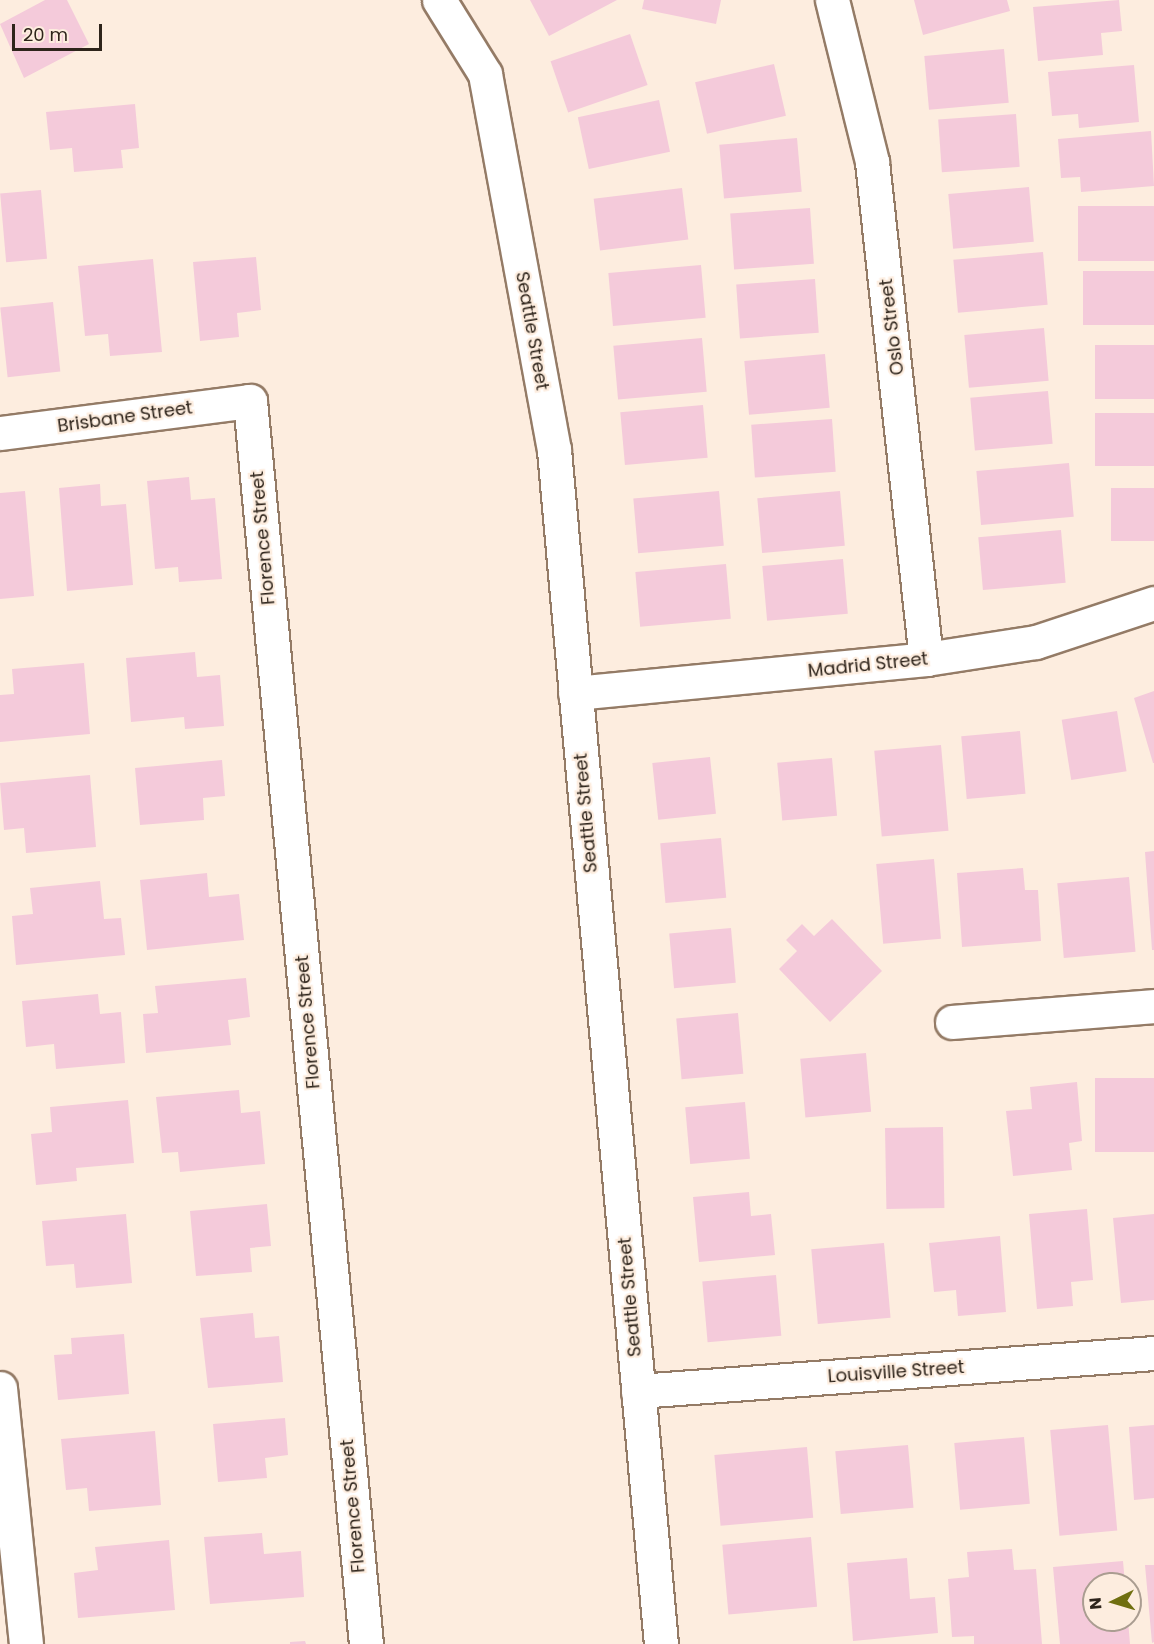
<!DOCTYPE html>
<html>
<head>
<meta charset="utf-8">
<style>
  body { margin:0 }
  #map { position:relative; width:1154px; height:1644px; overflow:hidden; background:#fdeddf; font-family:Poppins,sans-serif }
  div>[style] { position:absolute }
  .building>* { inset:0; background:#f4cada; transform-origin:0 0 }
  .roads { filter:drop-shadow(2px 0 #947b66) drop-shadow(-2px 0 #947b66) drop-shadow(0 2px #947b66) drop-shadow(0 -2px #947b66) }
  .minor>* { height:33px; margin:-16.5px; padding:0 16.5px; transform-origin:16.5px; border-radius:16.5px; background:#fff }
  span { translate:-50% -50%; white-space:nowrap; text-align:center; line-height:1.15; -webkit-text-stroke:4.5px #fdeddf; paint-order:stroke }
  .street-label { font-size:18px; color:#2e241b }
  .north { position:absolute; left:1082px; top:1572px; width:60px; height:60px; box-sizing:border-box; background:#fdeddf; border:2px solid #aa9d91; border-radius:50%; rotate:265deg; font-size:16px; font-weight:700; line-height:24px; text-align:center; color:#2e241b }
  .north::after { content:''; display:block; margin:auto; width:21px; height:27px; background:#706f10; clip-path:polygon(50% 0,100% 100%,50% 72%,0 100%) }
  .scale { position:absolute; left:12px; top:24px; width:90px; height:27px; box-sizing:border-box; border:3px solid #2e241b; border-top:0; padding-left:8px; font-size:18px; line-height:21px; white-space:nowrap; color:#2e241b; -webkit-text-stroke:4px #fdeddf; paint-order:stroke }
</style>
</head>
<body>
<div id="map">
  <div class="building">
    <i style="clip-path:polygon(45px 0,67px 0,89px 44px,24px 78px,0 24px)"></i>
    <i style="clip-path:polygon(530px 0,617px 0,549px 36px)"></i>
    <i style="clip-path:polygon(644px 0,721px 0,716px 24px,642px 9px)"></i>
    <i style="clip-path:polygon(914px 0,1007px 0,1010px 11px,923px 35px)"></i>
    <i style="clip-path:polygon(1119px 0,1122px 31px,1101px 33px,1103px 55px,1038px 61px,1033px 7px)"></i>
    <i style="left:630px;top:34px;width:54px;height:84px;rotate:71deg"></i>
    <i style="left:1004px;top:49px;width:54px;height:80px;rotate:85deg"></i>
    <i style="left:774px;top:64px;width:53px;height:81px;rotate:77deg"></i>
    <i style="clip-path:polygon(1134px 65px,1139px 122px,1079px 128px,1078px 114px,1052px 116px,1048px 72px)"></i>
    <i style="left:659px;top:100px;width:53px;height:83px;rotate:78deg"></i>
    <i style="clip-path:polygon(135px 104px,139px 148px,121px 150px,123px 168px,74px 172px,72px 148px,50px 150px,46px 112px)"></i>
    <i style="left:1016px;top:114px;width:53px;height:78px;rotate:86deg"></i>
    <i style="clip-path:polygon(1151px 131px,1154px 186px,1081px 192px,1080px 177px,1061px 178px,1058px 139px)"></i>
    <i style="left:797px;top:138px;width:54px;height:78px;rotate:85deg"></i>
    <i style="left:1029px;top:187px;width:55px;height:81px;rotate:85deg"></i>
    <i style="left:682px;top:188px;width:52px;height:89px;rotate:83deg"></i>
    <i style="left:41px;top:190px;width:69px;height:41px;rotate:85deg"></i>
    <i style="left:1154px;top:206px;width:55px;height:76px;rotate:90deg"></i>
    <i style="left:810px;top:208px;width:56px;height:80px;rotate:86deg"></i>
    <i style="left:1043px;top:252px;width:53px;height:90px;rotate:85deg"></i>
    <i style="clip-path:polygon(256px 257px,261px 310px,237px 313px,239px 337px,200px 341px,193px 262px)"></i>
    <i style="clip-path:polygon(153px 259px,162px 352px,110px 356px,108px 334px,85px 336px,78px 266px)"></i>
    <i style="left:701px;top:265px;width:53px;height:93px;rotate:85deg"></i>
    <i style="left:1154px;top:271px;width:54px;height:71px;rotate:90deg"></i>
    <i style="left:815px;top:279px;width:54px;height:79px;rotate:86deg"></i>
    <i style="left:53px;top:302px;width:70px;height:53px;rotate:84deg"></i>
    <i style="left:1044px;top:328px;width:53px;height:80px;rotate:85deg"></i>
    <i style="left:702px;top:338px;width:54px;height:89px;rotate:85deg"></i>
    <i style="left:1154px;top:345px;width:54px;height:59px;rotate:90deg"></i>
    <i style="left:825px;top:354px;width:54px;height:81px;rotate:85deg"></i>
    <i style="left:1048px;top:391px;width:53px;height:78px;rotate:85deg"></i>
    <i style="left:703px;top:405px;width:53px;height:83px;rotate:85deg"></i>
    <i style="left:1154px;top:413px;width:53px;height:59px;rotate:90deg"></i>
    <i style="left:832px;top:419px;width:53px;height:81px;rotate:86deg"></i>
    <i style="left:1069px;top:463px;width:54px;height:93px;rotate:85deg"></i>
    <i style="clip-path:polygon(189px 477px,191px 500px,215px 498px,222px 579px,179px 582px,178px 567px,155px 569px,147px 481px)"></i>
    <i style="clip-path:polygon(100px 484px,101px 506px,126px 504px,133px 585px,67px 591px,59px 488px)"></i>
    <i style="left:1154px;top:488px;width:53px;height:43px;rotate:90deg"></i>
    <i style="clip-path:polygon(25px 491px,34px 596px,0 599px,0 493px)"></i>
    <i style="left:719px;top:491px;width:55px;height:86px;rotate:85deg"></i>
    <i style="left:840px;top:491px;width:55px;height:83px;rotate:85deg"></i>
    <i style="left:1061px;top:530px;width:53px;height:83px;rotate:85deg"></i>
    <i style="left:843px;top:559px;width:55px;height:81px;rotate:85deg"></i>
    <i style="left:726px;top:564px;width:55px;height:91px;rotate:85deg"></i>
    <i style="clip-path:polygon(195px 652px,197px 677px,220px 675px,224px 726px,185px 729px,184px 717px,131px 722px,126px 658px)"></i>
    <i style="clip-path:polygon(84px 663px,90px 734px,0 742px,0 695px,14px 694px,12px 669px)"></i>
    <i style="clip-path:polygon(1154px 691px,1154px 763px,1153px 763px,1134px 698px)"></i>
    <i style="left:1117px;top:711px;width:61px;height:56px;rotate:81deg"></i>
    <i style="left:1020px;top:731px;width:63px;height:59px;rotate:85deg"></i>
    <i style="left:941px;top:745px;width:86px;height:67px;rotate:85deg"></i>
    <i style="left:710px;top:757px;width:57px;height:58px;rotate:84deg"></i>
    <i style="left:832px;top:758px;width:58px;height:55px;rotate:85deg"></i>
    <i style="clip-path:polygon(222px 760px,225px 796px,203px 798px,204px 820px,140px 825px,135px 768px)"></i>
    <i style="clip-path:polygon(90px 775px,96px 847px,26px 853px,24px 828px,4px 830px,0 783px)"></i>
    <i style="left:721px;top:838px;width:60px;height:61px;rotate:85deg"></i>
    <i style="clip-path:polygon(1154px 851px,1154px 950px,1152px 950px,1145px 852px)"></i>
    <i style="left:934px;top:859px;width:80px;height:58px;rotate:85deg"></i>
    <i style="clip-path:polygon(1023px 868px,1025px 890px,1038px 890px,1041px 941px,962px 947px,957px 873px)"></i>
    <i style="clip-path:polygon(207px 873px,209px 897px,239px 894px,244px 940px,147px 950px,140px 880px)"></i>
    <i style="left:1129px;top:877px;width:75px;height:72px;rotate:85deg"></i>
    <i style="clip-path:polygon(100px 881px,104px 919px,121px 918px,125px 955px,16px 965px,12px 916px,33px 914px,30px 888px)"></i>
    <i style="clip-path:polygon(832px 919px,882px 971px,830px 1022px,779px 969px,797px 951px,786px 940px,802px 924px,814px 936px)"></i>
    <i style="left:731px;top:928px;width:55px;height:62px;rotate:85deg"></i>
    <i style="clip-path:polygon(246px 978px,250px 1017px,228px 1020px,231px 1045px,146px 1053px,143px 1014px,158px 1013px,155px 986px)"></i>
    <i style="clip-path:polygon(98px 994px,100px 1014px,121px 1012px,125px 1063px,56px 1069px,54px 1044px,26px 1047px,22px 1001px)"></i>
    <i style="left:738px;top:1013px;width:61px;height:62px;rotate:85deg"></i>
    <i style="left:866px;top:1053px;width:59px;height:66px;rotate:85deg"></i>
    <i style="left:1154px;top:1078px;width:74px;height:59px;rotate:90deg"></i>
    <i style="clip-path:polygon(1077px 1082px,1082px 1141px,1069px 1143px,1072px 1170px,1013px 1176px,1006px 1111px,1032px 1109px,1030px 1087px)"></i>
    <i style="clip-path:polygon(239px 1090px,241px 1113px,260px 1111px,265px 1164px,180px 1172px,178px 1152px,162px 1153px,156px 1097px)"></i>
    <i style="clip-path:polygon(128px 1100px,134px 1163px,76px 1168px,77px 1181px,36px 1185px,31px 1134px,52px 1132px,50px 1107px)"></i>
    <i style="left:745px;top:1102px;width:57px;height:60px;rotate:85deg"></i>
    <i style="left:943px;top:1127px;width:81px;height:58px;rotate:89deg"></i>
    <i style="clip-path:polygon(749px 1192px,751px 1216px,771px 1214px,775px 1255px,699px 1262px,693px 1197px)"></i>
    <i style="clip-path:polygon(267px 1204px,271px 1246px,250px 1248px,252px 1272px,196px 1276px,190px 1211px)"></i>
    <i style="clip-path:polygon(1087px 1209px,1093px 1280px,1071px 1282px,1073px 1306px,1037px 1309px,1029px 1214px)"></i>
    <i style="clip-path:polygon(126px 1214px,132px 1283px,76px 1288px,74px 1264px,46px 1266px,42px 1221px)"></i>
    <i style="clip-path:polygon(1154px 1214px,1154px 1300px,1121px 1303px,1113px 1218px)"></i>
    <i style="clip-path:polygon(1000px 1236px,1006px 1312px,958px 1316px,956px 1290px,934px 1292px,929px 1243px)"></i>
    <i style="left:884px;top:1243px;width:75px;height:73px;rotate:85deg"></i>
    <i style="left:776px;top:1275px;width:61px;height:74px;rotate:85deg"></i>
    <i style="clip-path:polygon(253px 1313px,255px 1338px,279px 1336px,283px 1382px,208px 1388px,200px 1318px)"></i>
    <i style="clip-path:polygon(124px 1334px,129px 1394px,58px 1400px,54px 1355px,72px 1354px,71px 1338px)"></i>
    <i style="clip-path:polygon(285px 1418px,288px 1455px,265px 1458px,267px 1478px,218px 1482px,213px 1424px)"></i>
    <i style="left:1108px;top:1425px;width:106px;height:58px;rotate:85deg"></i>
    <i style="clip-path:polygon(1154px 1425px,1154px 1498px,1134px 1500px,1129px 1427px)"></i>
    <i style="clip-path:polygon(155px 1431px,161px 1505px,89px 1511px,87px 1488px,66px 1490px,61px 1439px)"></i>
    <i style="left:1024px;top:1437px;width:67px;height:70px;rotate:85deg"></i>
    <i style="left:908px;top:1445px;width:63px;height:73px;rotate:85deg"></i>
    <i style="left:807px;top:1447px;width:71px;height:93px;rotate:85deg"></i>
    <i style="clip-path:polygon(262px 1533px,264px 1554px,301px 1551px,304px 1597px,210px 1604px,204px 1537px)"></i>
    <i style="left:811px;top:1537px;width:70px;height:89px;rotate:85deg"></i>
    <i style="clip-path:polygon(169px 1540px,175px 1610px,78px 1618px,74px 1573px,98px 1570px,95px 1547px)"></i>
    <i style="clip-path:polygon(1012px 1549px,1014px 1570px,1036px 1569px,1042px 1644px,974px 1644px,974px 1636px,952px 1637px,948px 1579px,969px 1577px,967px 1552px)"></i>
    <i style="clip-path:polygon(907px 1558px,910px 1599px,935px 1597px,938px 1633px,853px 1641px,847px 1563px)"></i>
    <i style="clip-path:polygon(1123px 1561px,1125px 1584px,1094px 1584px,1094px 1620px,1128px 1620px,1130px 1644px,1060px 1644px,1053px 1567px)"></i>
    <i style="clip-path:polygon(1145px 1565px,1154px 1565px,1154px 1642px,1152px 1643px)"></i>
    <i style="clip-path:polygon(305px 1641px,306px 1644px,290px 1644px,290px 1642px)"></i>
  </div>
  <div class="roads">
    <div class="minor">
      <i style="left:439px;top:0;width:87px;rotate:58.1deg"></i>
      <i style="left:485px;top:74px;width:382px;rotate:79.6deg"></i>
      <i style="left:554px;top:450px;width:1199px;rotate:84.88deg"></i>
      <i style="left:832px;top:0;width:167px;rotate:76.1deg"></i>
      <i style="left:872px;top:162px;width:500px;rotate:83.8deg"></i>
      <i style="left:0;top:433px;width:252px;rotate:-7.3deg"></i>
      <i style="left:250px;top:401px;width:1248px;rotate:84.67deg"></i>
      <i style="left:575px;top:693px;width:353px;rotate:-5.5deg"></i>
      <i style="left:926px;top:659px;width:111px;rotate:-8.8deg"></i>
      <i style="left:1036px;top:642px;width:124px;rotate:-18.3deg"></i>
      <i style="left:952px;top:1022px;width:203px;rotate:-4.5deg"></i>
      <i style="left:0;top:1388px;width:257px;rotate:84.2deg"></i>
      <i style="left:638px;top:1391px;width:517px;rotate:-4.21deg"></i>
    </div>
  </div>
  <div class="street-label">
    <span style="left:892px;top:327px;rotate:-97deg">Oslo Street</span>
    <span style="left:532px;top:331px;rotate:80deg">Seattle Street</span>
    <span style="left:125px;top:417px;rotate:-8deg">Brisbane Street</span>
    <span style="left:263px;top:538px;rotate:-95deg">Florence Street</span>
    <span style="left:868px;top:665px;rotate:-6deg">Madrid Street</span>
    <span style="left:586px;top:813px;rotate:-95deg">Seattle Street</span>
    <span style="left:308px;top:1022px;rotate:-95deg">Florence Street</span>
    <span style="left:630px;top:1297px;rotate:-95deg">Seattle Street</span>
    <span style="left:896px;top:1372px;rotate:-4deg">Louisville Street</span>
    <span style="left:353px;top:1506px;rotate:-95deg">Florence Street</span>
  </div>
  <div class="north">N</div>
  <div class="scale">20 m</div>
</div>
</body>
</html>
